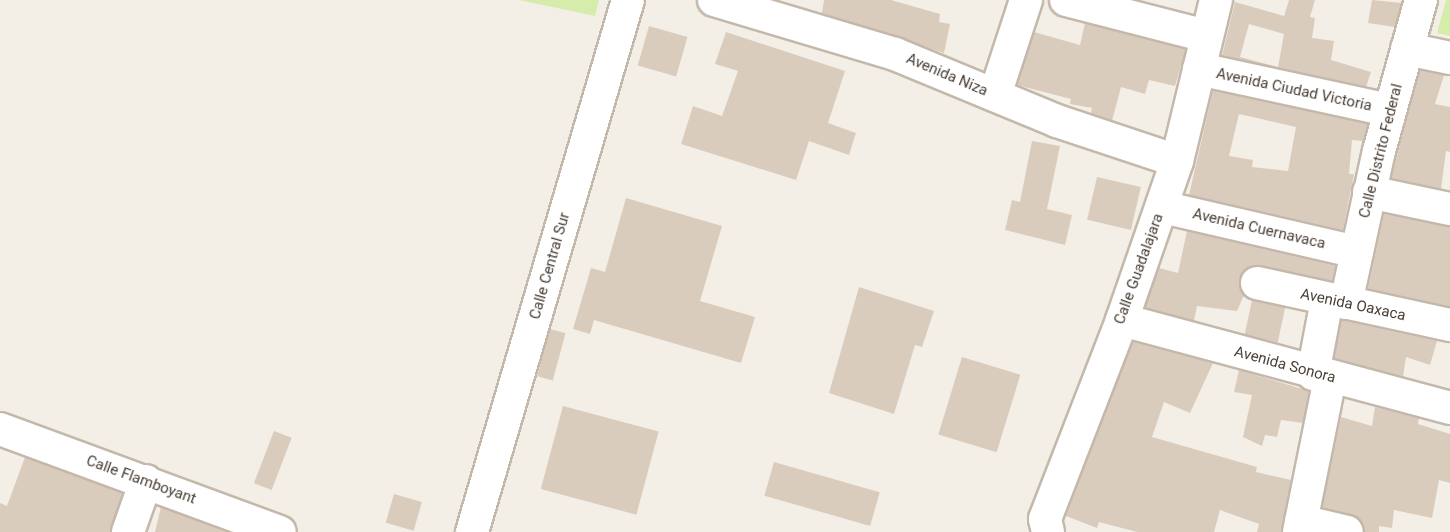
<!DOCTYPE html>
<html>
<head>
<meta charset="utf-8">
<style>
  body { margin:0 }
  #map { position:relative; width:1450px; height:532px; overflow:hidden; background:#f4efe6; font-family:Roboto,sans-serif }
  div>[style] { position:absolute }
  .green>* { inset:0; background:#d5ecab }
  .building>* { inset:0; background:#daccbd; transform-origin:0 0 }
  .roads { filter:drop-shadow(2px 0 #c4b8ab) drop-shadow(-2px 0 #c4b8ab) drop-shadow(0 2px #c4b8ab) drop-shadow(0 -2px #c4b8ab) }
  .minor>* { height:32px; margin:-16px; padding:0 16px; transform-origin:16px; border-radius:16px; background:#fff }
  span { translate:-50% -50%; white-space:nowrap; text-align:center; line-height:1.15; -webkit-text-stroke:5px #fff; paint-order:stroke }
  .street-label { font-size:15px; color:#483e35 }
</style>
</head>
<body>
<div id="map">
  <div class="green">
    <i style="clip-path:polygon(519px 0,599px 0,595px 16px)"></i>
    <i style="clip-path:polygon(1446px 0,1450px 0,1450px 36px,1437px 33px)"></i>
  </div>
  <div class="building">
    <i style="clip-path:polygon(824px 0,891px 0,940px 14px,939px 22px,950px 24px,944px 53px,822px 13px)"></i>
    <i style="clip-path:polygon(evenodd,1289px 0,1315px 0,1310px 17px,1315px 18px,1312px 38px,1334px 41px,1331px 60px,1371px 72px,1366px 87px,1222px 56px,1235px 2px,1284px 16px,1289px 0,1249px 24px,1284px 34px,1278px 67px,1240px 57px,1249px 24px)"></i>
    <i style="clip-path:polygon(1372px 0,1402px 3px,1395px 27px,1368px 23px)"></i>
    <i style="clip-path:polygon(1085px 23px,1186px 49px,1175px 86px,1149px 80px,1145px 94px,1121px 87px,1112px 121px,1091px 113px,1092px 108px,1070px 104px,1071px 99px,1017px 85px,1034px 32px,1080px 45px)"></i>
    <i style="left:649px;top:26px;width:40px;height:41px;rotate:16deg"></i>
    <i style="clip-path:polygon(726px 32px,845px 71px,828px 123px,856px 133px,849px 155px,809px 141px,796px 180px,681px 144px,693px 106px,722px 116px,738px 71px,715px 64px)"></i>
    <i style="clip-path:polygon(1420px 70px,1444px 75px,1435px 104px,1450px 107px,1450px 152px,1446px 151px,1441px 189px,1391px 178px)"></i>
    <i style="clip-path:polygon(evenodd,1213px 90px,1368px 124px,1363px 141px,1352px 140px,1349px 174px,1354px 174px,1343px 230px,1189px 195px,1213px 90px,1239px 114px,1296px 127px,1288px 171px,1252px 167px,1253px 160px,1229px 156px,1239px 114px)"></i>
    <i style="clip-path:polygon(1032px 141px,1060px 146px,1047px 209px,1072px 215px,1065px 245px,1005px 230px,1012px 200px,1020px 202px)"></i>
    <i style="left:1097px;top:177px;width:45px;height:44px;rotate:13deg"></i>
    <i style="clip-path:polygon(626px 198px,722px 226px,700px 301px,755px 317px,741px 363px,594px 320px,590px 334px,573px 329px,591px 268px,605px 272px)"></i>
    <i style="clip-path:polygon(1384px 214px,1450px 226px,1450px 307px,1368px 289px)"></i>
    <i style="clip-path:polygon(1187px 231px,1336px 266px,1332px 281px,1252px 266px,1240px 279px,1244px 295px,1237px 311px,1197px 306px,1194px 321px,1145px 308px,1159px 268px,1178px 273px)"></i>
    <i style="clip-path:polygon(859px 287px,934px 311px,922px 347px,915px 345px,894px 414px,829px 393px)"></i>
    <i style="left:1252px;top:300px;width:34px;height:36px;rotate:12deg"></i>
    <i style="clip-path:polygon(1341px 320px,1437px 341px,1430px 365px,1406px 357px,1403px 377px,1334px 358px)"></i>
    <i style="left:550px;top:329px;width:16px;height:49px;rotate:15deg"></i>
    <i style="clip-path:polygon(1133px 342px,1213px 363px,1190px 413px,1164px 402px,1152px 437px,1257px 467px,1256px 472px,1291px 480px,1281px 532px,1257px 532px,1259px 524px,1220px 510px,1214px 532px,1137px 532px,1099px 522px,1097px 528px,1066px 516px)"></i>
    <i style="left:962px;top:357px;width:61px;height:81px;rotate:17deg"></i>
    <i style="clip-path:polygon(1239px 370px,1309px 391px,1303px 423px,1281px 420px,1277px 437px,1265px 435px,1262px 446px,1243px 437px,1252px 395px,1234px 392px)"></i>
    <i style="left:563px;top:406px;width:99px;height:86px;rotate:15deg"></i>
    <i style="clip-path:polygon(1375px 407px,1419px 418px,1418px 424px,1450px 434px,1450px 483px,1439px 480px,1432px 518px,1394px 510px,1392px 528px,1379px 526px,1379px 532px,1364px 532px,1359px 519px,1322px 508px,1341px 417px,1372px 426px)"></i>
    <i style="left:274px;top:431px;width:19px;height:56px;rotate:21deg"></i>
    <i style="clip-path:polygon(25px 457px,123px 493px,110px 532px,0 532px,0 503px,7px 506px)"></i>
    <i style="left:774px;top:462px;width:110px;height:35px;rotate:16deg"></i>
    <i style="left:394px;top:494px;width:29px;height:30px;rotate:16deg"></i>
    <i style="clip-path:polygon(161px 507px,228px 532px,155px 532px)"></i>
  </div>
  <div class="roads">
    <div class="minor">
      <i style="left:714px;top:0;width:189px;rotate:16.6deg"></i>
      <i style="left:895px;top:54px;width:175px;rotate:22.5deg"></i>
      <i style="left:1057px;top:121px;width:126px;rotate:18.4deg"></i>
      <i style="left:1066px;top:0;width:145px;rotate:14.4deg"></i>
      <i style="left:1407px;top:49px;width:44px;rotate:11.8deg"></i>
      <i style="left:1199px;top:69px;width:194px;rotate:12.2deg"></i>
      <i style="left:995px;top:95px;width:100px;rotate:-71.9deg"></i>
      <i style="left:1369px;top:192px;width:83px;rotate:11.9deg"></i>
      <i style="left:1162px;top:207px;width:200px;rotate:13deg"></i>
      <i style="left:1257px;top:283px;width:198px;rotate:12.3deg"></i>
      <i style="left:1346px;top:303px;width:156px;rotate:-77.8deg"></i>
      <i style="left:1379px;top:151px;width:157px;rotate:-74.5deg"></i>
      <i style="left:1122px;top:320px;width:340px;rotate:15deg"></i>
      <i style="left:1313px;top:374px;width:75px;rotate:-79.3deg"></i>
      <i style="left:0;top:429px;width:298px;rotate:20.2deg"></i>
      <i style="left:1301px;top:521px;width:47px;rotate:13.4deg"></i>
      <i style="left:128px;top:532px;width:54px;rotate:-70.6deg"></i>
      <i style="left:472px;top:532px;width:554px;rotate:-73.66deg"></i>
      <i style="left:1048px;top:532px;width:13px;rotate:-103deg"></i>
      <i style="left:1045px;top:519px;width:213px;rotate:-68.8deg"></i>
      <i style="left:1122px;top:320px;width:168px;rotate:-70.9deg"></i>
      <i style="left:1177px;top:161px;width:166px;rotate:-76.4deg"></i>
      <i style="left:1299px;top:532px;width:157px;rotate:-78.6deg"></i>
    </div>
  </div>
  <div class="street-label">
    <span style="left:947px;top:75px;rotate:23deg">Avenida Niza</span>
    <span style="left:1294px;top:90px;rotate:12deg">Avenida Ciudad Victoria</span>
    <span style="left:1381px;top:151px;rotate:-76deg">Calle Distrito Federal</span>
    <span style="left:1259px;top:229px;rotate:13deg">Avenida Cuernavaca</span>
    <span style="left:550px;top:266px;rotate:-74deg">Calle Central Sur</span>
    <span style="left:1139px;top:269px;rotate:-70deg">Calle Guadalajara</span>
    <span style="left:1353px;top:305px;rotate:12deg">Avenida Oaxaca</span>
    <span style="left:1285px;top:365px;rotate:15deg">Avenida Sonora</span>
    <span style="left:141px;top:480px;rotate:20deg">Calle Flamboyant</span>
  </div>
</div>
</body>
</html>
